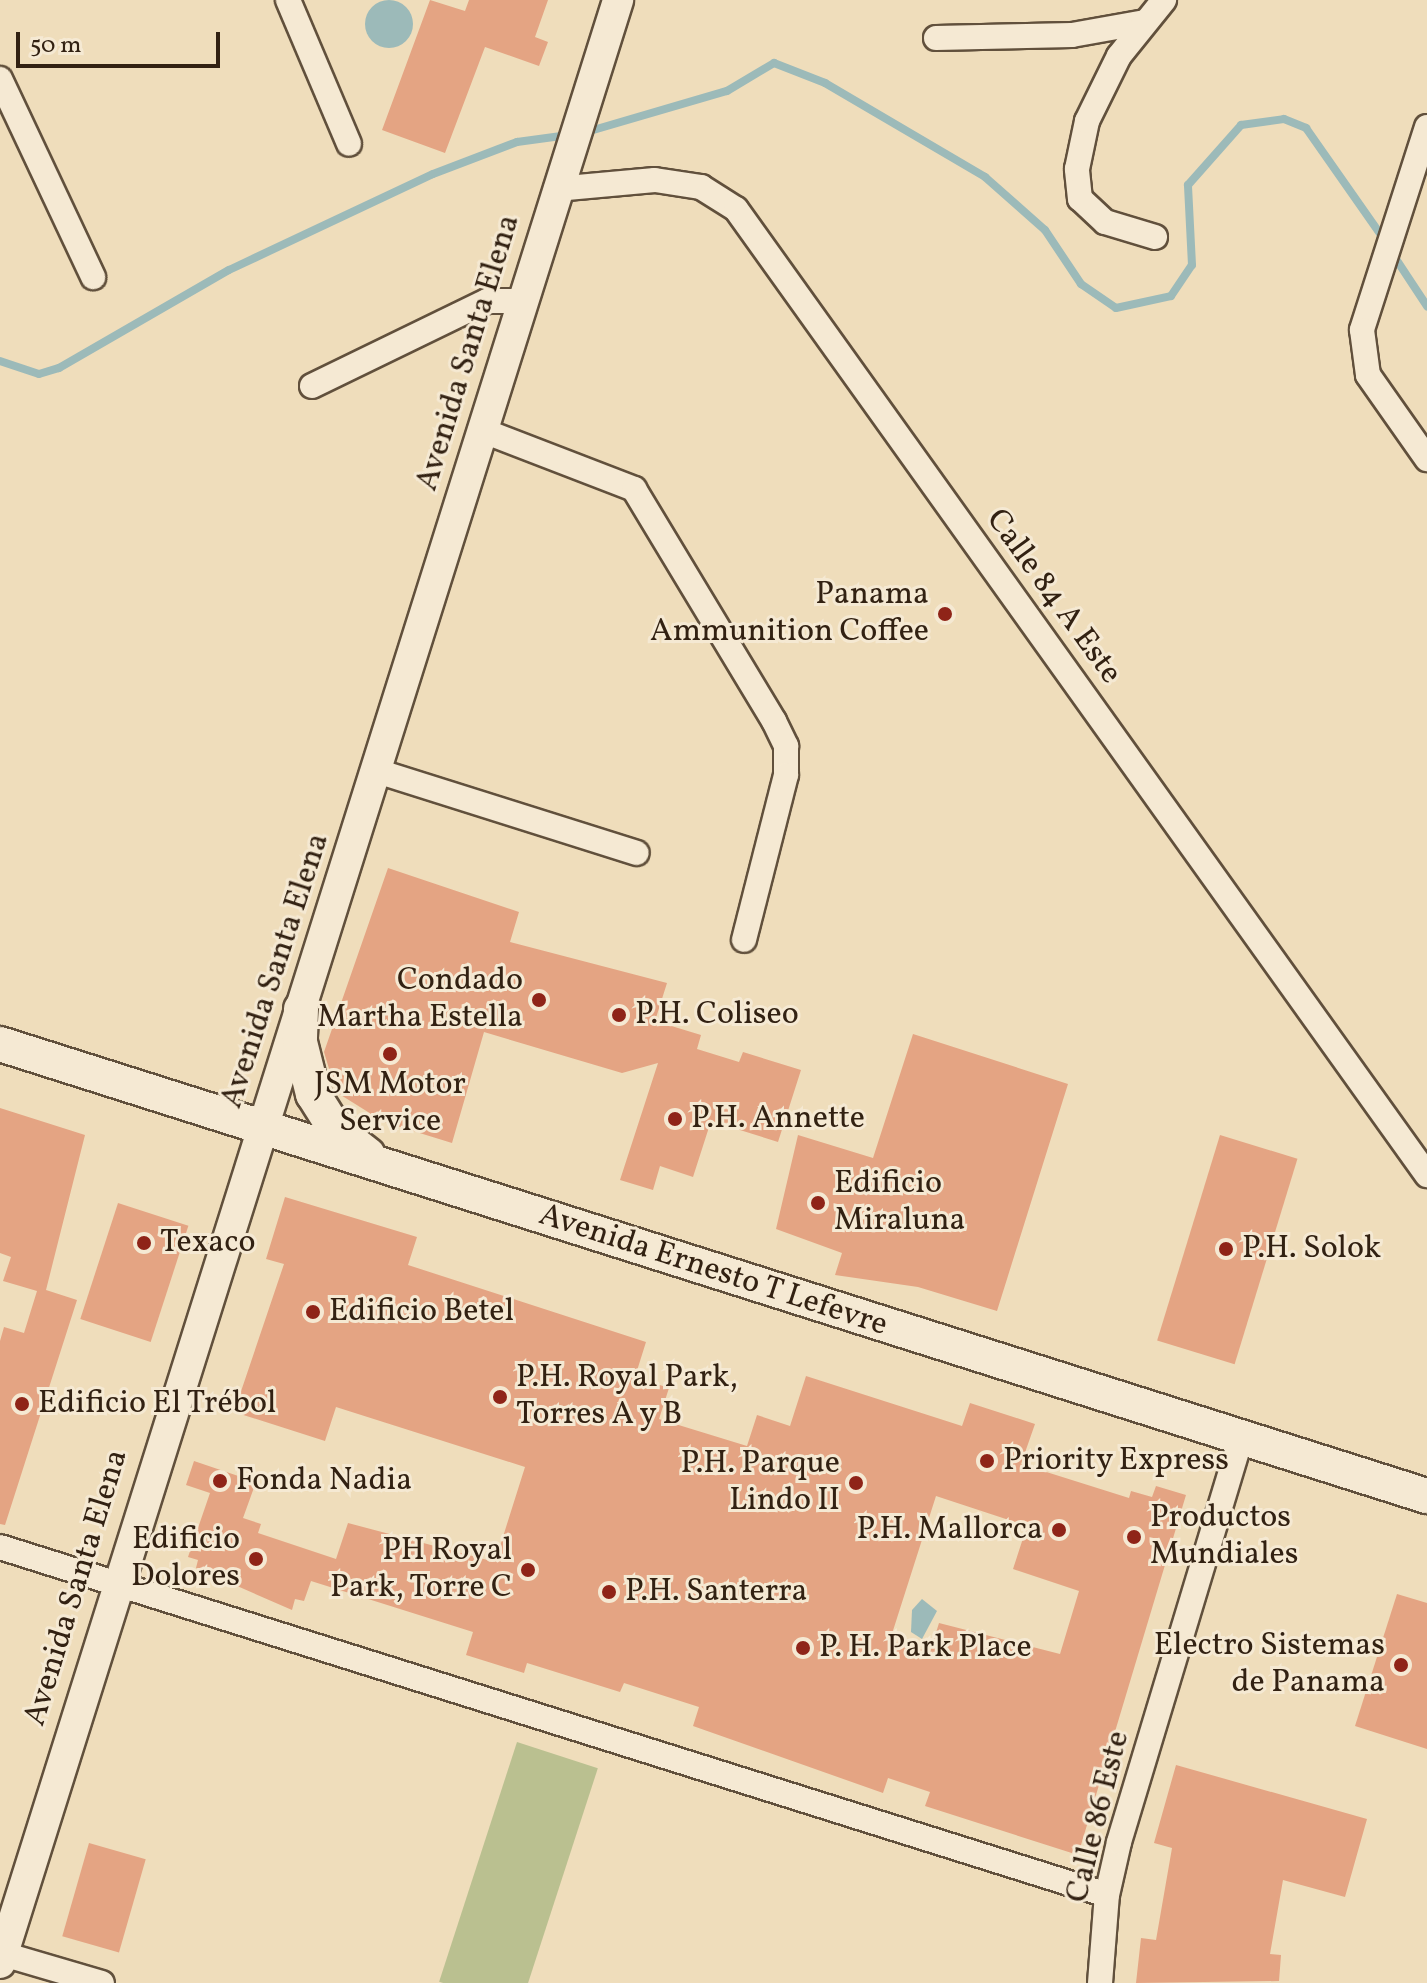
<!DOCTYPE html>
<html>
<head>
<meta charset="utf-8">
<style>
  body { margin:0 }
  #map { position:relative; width:1427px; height:1983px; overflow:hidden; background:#efddbb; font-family:Vollkorn,serif }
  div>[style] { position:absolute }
  .green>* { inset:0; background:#bac090; transform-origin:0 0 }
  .water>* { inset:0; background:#9cbab9 }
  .round { border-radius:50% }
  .stream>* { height:8px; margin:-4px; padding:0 4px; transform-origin:4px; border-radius:4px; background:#9cbab9 }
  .building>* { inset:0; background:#e4a483; transform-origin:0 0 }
  .roads { filter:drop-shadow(2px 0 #61503c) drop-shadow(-2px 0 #61503c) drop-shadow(0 2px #61503c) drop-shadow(0 -2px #61503c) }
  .minor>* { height:24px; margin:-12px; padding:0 12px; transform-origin:12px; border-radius:12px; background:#f5e9d3 }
  .tertiary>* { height:30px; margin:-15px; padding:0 15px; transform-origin:15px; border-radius:15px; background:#f5e9d3 }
  .secondary>* { height:34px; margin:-17px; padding:0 17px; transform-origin:17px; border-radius:17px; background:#f5e9d3 }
  .dots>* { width:22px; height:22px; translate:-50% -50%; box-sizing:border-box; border:4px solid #f5e9d3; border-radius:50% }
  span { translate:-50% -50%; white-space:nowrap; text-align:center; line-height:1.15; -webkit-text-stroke:6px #f5e9d3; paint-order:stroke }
  .street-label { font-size:32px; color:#322112 }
  .poi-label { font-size:32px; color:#322112 }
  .right { translate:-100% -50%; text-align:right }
  .left { translate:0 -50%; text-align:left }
  .scale { position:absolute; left:16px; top:32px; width:204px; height:36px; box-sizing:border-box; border:4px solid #322112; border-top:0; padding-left:10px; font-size:24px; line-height:28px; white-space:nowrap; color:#322112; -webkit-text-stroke:6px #f5e9d3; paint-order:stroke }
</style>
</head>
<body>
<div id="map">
  <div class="green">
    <i style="left:517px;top:1742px;width:85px;height:252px;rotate:18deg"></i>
  </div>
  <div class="water">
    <i class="round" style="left:365px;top:0;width:48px;height:48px"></i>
    <i style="clip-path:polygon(922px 1599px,937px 1611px,922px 1639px,911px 1632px,912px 1610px)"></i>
  </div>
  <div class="stream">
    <i style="left:583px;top:133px;width:150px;rotate:-16.3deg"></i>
    <i style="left:727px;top:91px;width:55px;rotate:-30.8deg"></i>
    <i style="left:774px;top:63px;width:55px;rotate:21.4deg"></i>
    <i style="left:825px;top:83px;width:186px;rotate:30.4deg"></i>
    <i style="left:985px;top:177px;width:80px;rotate:41.5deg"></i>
    <i style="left:1045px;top:230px;width:65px;rotate:56.3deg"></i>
    <i style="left:1081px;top:284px;width:42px;rotate:34.4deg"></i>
    <i style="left:1116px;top:308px;width:56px;rotate:-12.3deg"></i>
    <i style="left:1171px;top:296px;width:37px;rotate:-56deg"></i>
    <i style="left:1192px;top:265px;width:80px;rotate:-92.9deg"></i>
    <i style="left:1188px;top:185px;width:80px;rotate:-48.5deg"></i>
    <i style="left:1241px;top:125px;width:43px;rotate:-7.9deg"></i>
    <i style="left:1284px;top:119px;width:24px;rotate:22deg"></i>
    <i style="left:1306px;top:128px;width:138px;rotate:55deg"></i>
    <i style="left:1392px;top:253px;width:64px;rotate:56.6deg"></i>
    <i style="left:0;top:361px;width:41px;rotate:18.4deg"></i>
    <i style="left:39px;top:374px;width:21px;rotate:-17deg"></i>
    <i style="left:59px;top:368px;width:196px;rotate:-30deg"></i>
    <i style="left:229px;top:270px;width:225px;rotate:-25.2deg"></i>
    <i style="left:433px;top:174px;width:90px;rotate:-20.9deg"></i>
    <i style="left:517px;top:142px;width:52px;rotate:-7.7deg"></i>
  </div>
  <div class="building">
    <i style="clip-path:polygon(430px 0,465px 11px,469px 0,548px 0,535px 37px,548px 42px,539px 66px,485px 47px,445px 153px,382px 130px)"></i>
    <i style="clip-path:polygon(388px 868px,519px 912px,510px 942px,667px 983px,655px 1021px,701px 1035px,697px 1049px,739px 1062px,743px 1052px,801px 1070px,778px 1142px,711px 1121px,693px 1177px,660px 1166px,653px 1190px,620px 1180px,658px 1063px,622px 1073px,484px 1032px,452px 1143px,384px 1122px,336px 1092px,324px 1052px)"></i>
    <i style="clip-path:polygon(913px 1034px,1068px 1084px,997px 1311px,918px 1287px,835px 1275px,842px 1253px,776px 1229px,798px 1135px,873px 1158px)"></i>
    <i style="clip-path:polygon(0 1108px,85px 1135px,46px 1290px,77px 1300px,5px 1525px,0 1524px,0 1341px,4px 1327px,24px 1333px,37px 1291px,3px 1281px,11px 1257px,0 1253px)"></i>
    <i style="left:1220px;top:1135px;width:81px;height:215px;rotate:17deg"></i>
    <i style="clip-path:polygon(evenodd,285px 1197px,417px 1237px,408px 1265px,646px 1342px,635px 1377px,669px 1388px,659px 1419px,747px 1446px,757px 1415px,790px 1426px,806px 1376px,962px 1426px,970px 1403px,1035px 1424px,1021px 1464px,1129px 1498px,1131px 1491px,1152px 1497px,1156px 1486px,1186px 1495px,1078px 1855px,925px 1806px,930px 1792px,888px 1778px,883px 1793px,693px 1726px,699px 1707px,624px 1683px,620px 1692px,527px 1663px,524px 1673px,466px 1655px,473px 1632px,311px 1581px,304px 1601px,295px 1599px,292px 1610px,196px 1568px,198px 1560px,188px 1557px,210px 1493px,186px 1485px,194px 1461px,256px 1482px,243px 1518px,261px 1524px,258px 1533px,336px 1559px,348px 1523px,495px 1562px,525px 1467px,336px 1407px,325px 1441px,234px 1412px,284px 1264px,266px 1259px,285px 1197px,936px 1496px,1027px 1526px,1013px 1569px,1079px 1591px,1060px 1654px,939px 1623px,930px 1652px,890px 1640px,936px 1496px)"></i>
    <i style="left:118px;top:1203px;width:74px;height:122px;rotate:18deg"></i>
    <i style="clip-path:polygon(1397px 1594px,1427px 1603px,1427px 1749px,1355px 1726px)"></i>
    <i style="clip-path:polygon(1176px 1765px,1367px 1819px,1345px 1897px,1283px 1880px,1270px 1954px,1281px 1955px,1279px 1981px,1136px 1983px,1141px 1938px,1156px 1940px,1172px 1848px,1154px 1843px)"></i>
    <i style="left:89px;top:1843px;width:59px;height:97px;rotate:16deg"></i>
  </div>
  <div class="roads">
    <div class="minor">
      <i style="left:288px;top:0;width:156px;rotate:67deg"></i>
      <i style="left:936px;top:38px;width:136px;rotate:-1.3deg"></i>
      <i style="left:1072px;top:35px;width:74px;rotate:-10.1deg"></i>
      <i style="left:0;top:79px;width:219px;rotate:64.8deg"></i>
      <i style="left:1427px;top:127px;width:213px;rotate:107.8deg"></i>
      <i style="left:1362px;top:330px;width:45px;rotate:82.4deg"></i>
      <i style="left:1368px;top:375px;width:103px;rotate:54.9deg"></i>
      <i style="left:556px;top:189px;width:99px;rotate:-5.2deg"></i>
      <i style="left:655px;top:180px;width:47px;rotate:8.7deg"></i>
      <i style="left:701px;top:187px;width:41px;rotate:32.2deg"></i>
      <i style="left:736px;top:209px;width:1188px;rotate:54.42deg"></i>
      <i style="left:1155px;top:237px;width:52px;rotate:-163.3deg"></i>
      <i style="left:1105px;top:222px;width:34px;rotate:-137deg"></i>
      <i style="left:1080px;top:199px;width:30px;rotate:-96deg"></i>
      <i style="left:1077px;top:169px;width:49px;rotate:-78.2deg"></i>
      <i style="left:1087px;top:121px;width:72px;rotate:-63.8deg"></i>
      <i style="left:1119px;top:56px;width:72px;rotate:-51.2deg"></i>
      <i style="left:312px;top:386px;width:195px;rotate:-25.9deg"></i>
      <i style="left:487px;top:301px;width:35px"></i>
      <i style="left:484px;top:431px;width:161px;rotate:21.1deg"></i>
      <i style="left:634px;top:489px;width:271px;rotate:58.9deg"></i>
      <i style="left:774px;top:721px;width:28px;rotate:64deg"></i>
      <i style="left:786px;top:746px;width:29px;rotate:90deg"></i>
      <i style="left:786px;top:775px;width:170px;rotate:104.3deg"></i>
      <i style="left:380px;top:772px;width:269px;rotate:17.5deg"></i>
      <i style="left:0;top:1547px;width:1160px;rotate:17.45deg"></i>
      <i style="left:3px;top:1954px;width:103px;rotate:16.3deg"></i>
      <i style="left:1100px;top:1983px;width:88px;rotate:-85.5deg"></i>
      <i style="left:1107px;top:1895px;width:54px;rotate:-77.2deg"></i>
      <i style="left:1119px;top:1842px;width:421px;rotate:-73.2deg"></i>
    </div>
    <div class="tertiary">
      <i style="left:0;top:1963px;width:2058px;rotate:-72.52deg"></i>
    </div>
    <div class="secondary">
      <i style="left:301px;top:1009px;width:33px;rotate:92deg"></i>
      <i style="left:300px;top:1042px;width:54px;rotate:76deg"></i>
      <i style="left:313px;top:1094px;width:41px;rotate:57.8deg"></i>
      <i style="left:335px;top:1129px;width:42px;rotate:38.2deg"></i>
      <i style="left:0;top:1044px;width:1497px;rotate:17.58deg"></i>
    </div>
  </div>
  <div class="dots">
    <i style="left:945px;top:614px;background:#8f2418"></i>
    <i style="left:539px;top:1000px;background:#8f2418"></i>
    <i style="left:619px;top:1015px;background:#8f2418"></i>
    <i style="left:390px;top:1054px;background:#8f2418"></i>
    <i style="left:675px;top:1119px;background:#8f2418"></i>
    <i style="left:818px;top:1203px;background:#8f2418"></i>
    <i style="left:144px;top:1243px;background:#8f2418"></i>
    <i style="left:1226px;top:1249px;background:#8f2418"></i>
    <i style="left:313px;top:1312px;background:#8f2418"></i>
    <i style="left:500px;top:1397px;background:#8f2418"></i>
    <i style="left:22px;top:1404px;background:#8f2418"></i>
    <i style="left:987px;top:1461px;background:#8f2418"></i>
    <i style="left:220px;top:1481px;background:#8f2418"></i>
    <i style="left:856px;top:1483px;background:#8f2418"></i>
    <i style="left:1059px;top:1530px;background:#8f2418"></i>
    <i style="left:1134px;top:1537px;background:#8f2418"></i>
    <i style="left:256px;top:1559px;background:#8f2418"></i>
    <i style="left:528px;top:1570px;background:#8f2418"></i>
    <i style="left:609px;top:1592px;background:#8f2418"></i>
    <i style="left:803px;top:1648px;background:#8f2418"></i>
    <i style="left:1401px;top:1665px;background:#8f2418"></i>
  </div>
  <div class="street-label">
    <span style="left:469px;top:353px;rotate:-73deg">Avenida Santa Elena</span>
    <span style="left:1053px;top:597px;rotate:54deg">Calle 84 A Este</span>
    <span style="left:276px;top:971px;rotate:-72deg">Avenida Santa Elena</span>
    <span style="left:713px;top:1271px;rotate:18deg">Avenida Ernesto T Lefevre</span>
    <span style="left:77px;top:1588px;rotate:-73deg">Avenida Santa Elena</span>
    <span style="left:1099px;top:1817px;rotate:-76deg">Calle 86 Este</span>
  </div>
  <div class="poi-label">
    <span class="right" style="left:929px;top:614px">Panama<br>Ammunition Coffee</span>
    <span class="right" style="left:523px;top:1000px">Condado<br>Martha Estella</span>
    <span class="left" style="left:635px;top:1015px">P.H. Coliseo</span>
    <span style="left:390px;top:1104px">JSM Motor<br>Service</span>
    <span class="left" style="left:691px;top:1119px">P.H. Annette</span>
    <span class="left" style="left:834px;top:1203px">Edificio<br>Miraluna</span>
    <span class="left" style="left:160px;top:1243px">Texaco</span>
    <span class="left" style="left:1242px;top:1249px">P.H. Solok</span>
    <span class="left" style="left:329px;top:1312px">Edificio Betel</span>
    <span class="left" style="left:516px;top:1397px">P.H. Royal Park,<br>Torres A y B</span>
    <span class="left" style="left:38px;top:1404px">Edificio El Trébol</span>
    <span class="left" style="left:1003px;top:1461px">Priority Express</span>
    <span class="right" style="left:840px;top:1483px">P.H. Parque<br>Lindo II</span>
    <span class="left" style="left:236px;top:1481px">Fonda Nadia</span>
    <span class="left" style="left:1150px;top:1537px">Productos<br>Mundiales</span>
    <span class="right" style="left:1043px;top:1530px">P.H. Mallorca</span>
    <span class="right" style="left:240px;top:1559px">Edificio<br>Dolores</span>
    <span class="right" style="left:512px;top:1570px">PH Royal<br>Park, Torre C</span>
    <span class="left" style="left:625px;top:1592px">P.H. Santerra</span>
    <span class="right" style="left:1385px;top:1665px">Electro Sistemas<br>de Panama</span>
    <span class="left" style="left:819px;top:1648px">P. H. Park Place</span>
  </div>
  <div class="scale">50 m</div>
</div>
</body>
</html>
